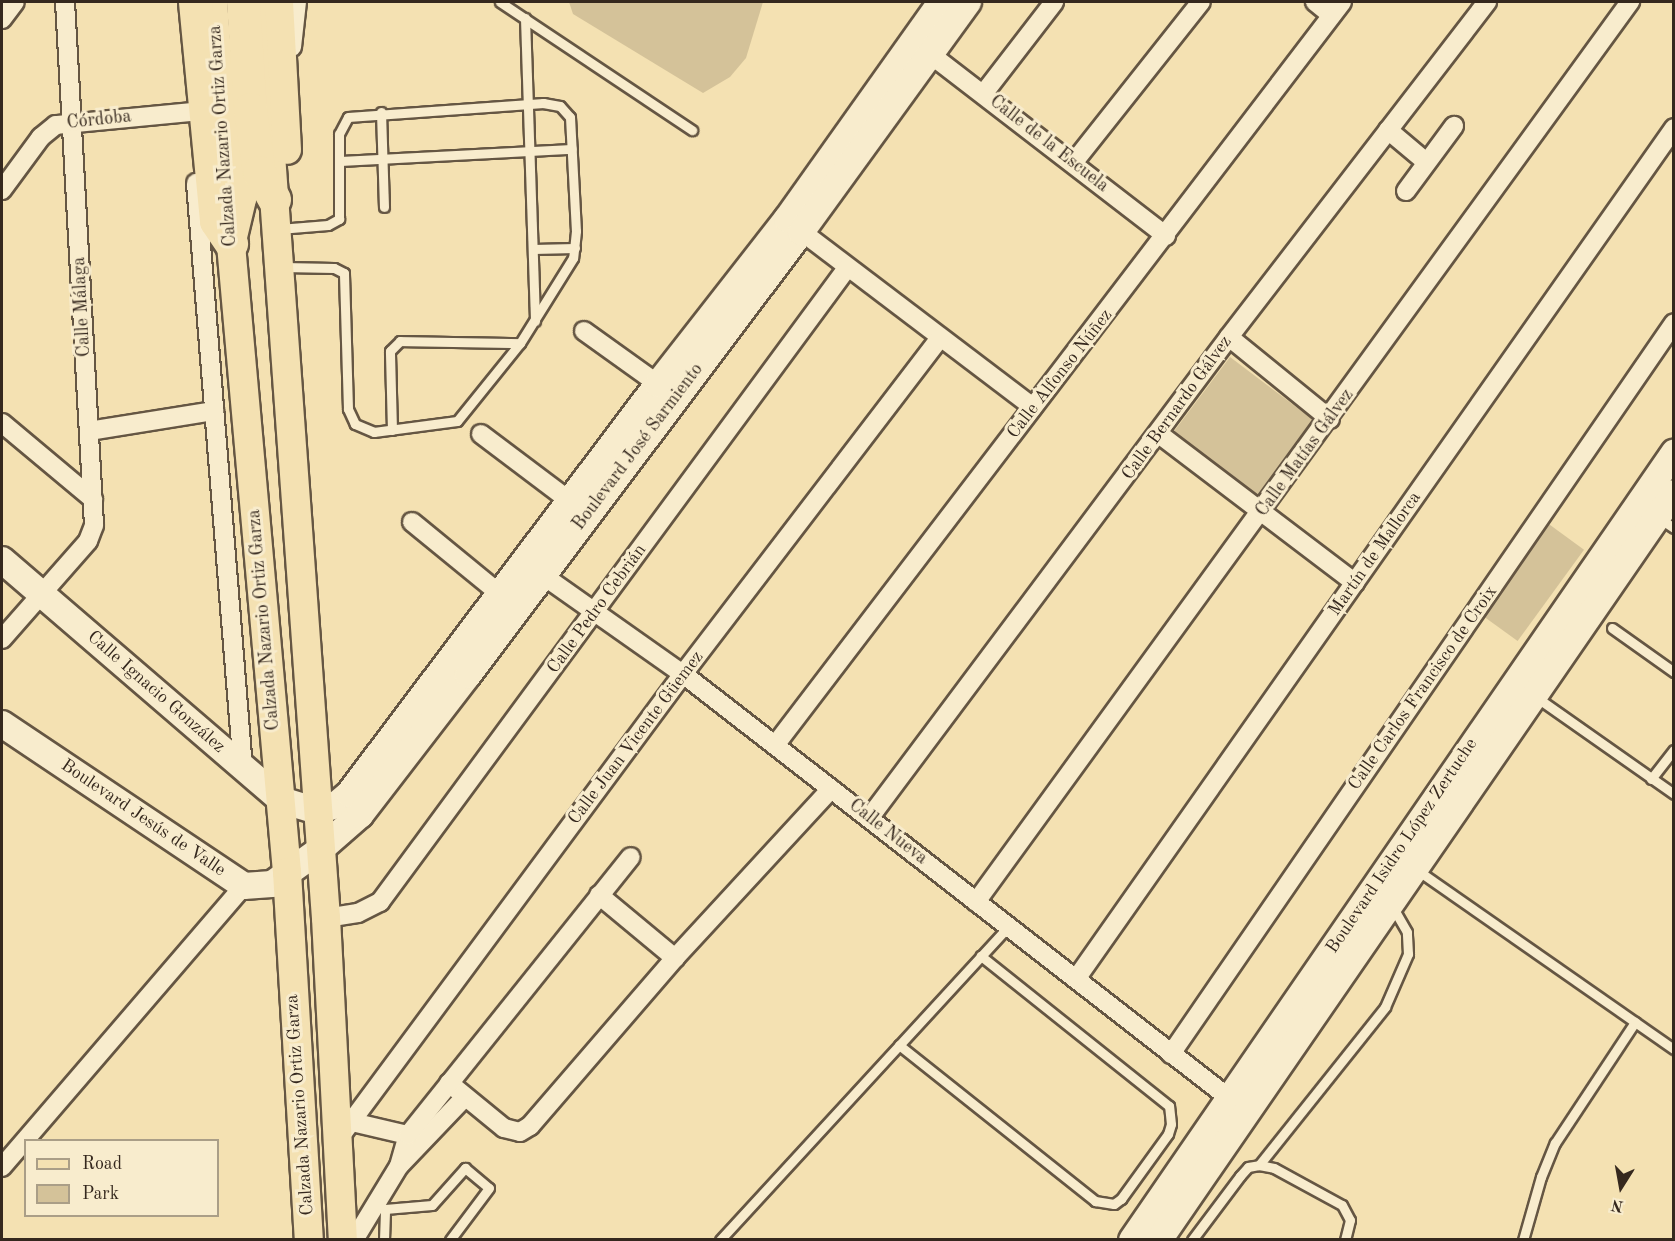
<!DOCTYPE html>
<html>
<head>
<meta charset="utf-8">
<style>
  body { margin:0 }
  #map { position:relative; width:1675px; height:1241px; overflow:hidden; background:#f4e1b2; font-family:"Old Standard TT",serif }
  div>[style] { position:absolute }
  .green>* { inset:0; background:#d4c299; transform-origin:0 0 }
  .roads { filter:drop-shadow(2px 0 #655643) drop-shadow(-2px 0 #655643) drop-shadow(0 2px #655643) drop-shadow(0 -2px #655643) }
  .lane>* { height:9px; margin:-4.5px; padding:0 4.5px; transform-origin:4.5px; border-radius:4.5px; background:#f8eccd }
  .street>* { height:18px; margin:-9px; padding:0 9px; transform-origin:9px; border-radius:9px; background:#f8eccd }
  .secondary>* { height:26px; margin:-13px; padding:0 13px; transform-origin:13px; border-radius:13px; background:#f8eccd }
  .primary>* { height:28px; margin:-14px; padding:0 14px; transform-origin:14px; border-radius:14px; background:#f4e1b2 }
  .highway>* { height:33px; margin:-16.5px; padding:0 16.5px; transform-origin:16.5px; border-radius:16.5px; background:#f4e1b2 }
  span { translate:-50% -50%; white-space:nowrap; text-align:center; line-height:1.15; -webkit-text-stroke:6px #f8eccd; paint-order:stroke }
  .street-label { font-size:18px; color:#35281e }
  .frame { position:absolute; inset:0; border:3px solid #35281e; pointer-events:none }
  .legend { position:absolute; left:24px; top:1139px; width:195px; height:78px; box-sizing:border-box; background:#f8eccd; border:2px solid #aa9e87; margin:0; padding:8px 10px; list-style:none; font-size:18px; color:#35281e }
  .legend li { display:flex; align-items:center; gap:12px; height:30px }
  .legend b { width:30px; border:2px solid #aa9e87 }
  .north { position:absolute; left:1591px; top:1157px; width:60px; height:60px; -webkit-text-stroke:4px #f8eccd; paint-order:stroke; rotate:191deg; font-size:16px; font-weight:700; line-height:24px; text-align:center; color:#35281e }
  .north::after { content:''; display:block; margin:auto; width:21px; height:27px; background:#35281e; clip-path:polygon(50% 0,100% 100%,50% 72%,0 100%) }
</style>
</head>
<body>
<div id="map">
  <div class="green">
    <i style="clip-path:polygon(569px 2px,763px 2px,746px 58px,730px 77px,703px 93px,573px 14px)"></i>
    <i style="left:1230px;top:357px;width:108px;height:104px;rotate:37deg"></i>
    <i style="left:1546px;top:522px;width:47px;height:113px;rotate:36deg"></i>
  </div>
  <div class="roads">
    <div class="lane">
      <i style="left:500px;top:2px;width:231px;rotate:33.7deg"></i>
      <i style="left:525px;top:18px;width:303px;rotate:88.1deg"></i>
      <i style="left:381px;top:112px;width:95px;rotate:88.2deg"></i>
      <i style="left:340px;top:161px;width:232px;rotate:-3deg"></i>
      <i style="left:279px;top:229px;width:49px;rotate:-4.7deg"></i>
      <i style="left:328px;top:225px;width:13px;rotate:-29deg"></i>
      <i style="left:339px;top:219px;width:85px;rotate:-90deg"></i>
      <i style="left:339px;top:134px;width:19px;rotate:-62deg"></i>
      <i style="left:348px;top:117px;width:196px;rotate:-4.1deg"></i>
      <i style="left:543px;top:103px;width:17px;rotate:10deg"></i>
      <i style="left:560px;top:106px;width:15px;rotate:48deg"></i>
      <i style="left:570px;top:117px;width:114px;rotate:87deg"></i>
      <i style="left:576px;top:231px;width:27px;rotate:96deg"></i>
      <i style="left:573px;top:258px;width:100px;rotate:121.9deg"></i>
      <i style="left:520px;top:343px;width:100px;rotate:128.9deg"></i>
      <i style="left:457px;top:421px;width:84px;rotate:172.5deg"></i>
      <i style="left:374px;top:432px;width:21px;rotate:-157deg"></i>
      <i style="left:355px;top:424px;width:17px;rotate:-115deg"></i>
      <i style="left:348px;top:409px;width:136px;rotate:-91.7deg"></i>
      <i style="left:344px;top:273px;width:11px;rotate:-153deg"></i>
      <i style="left:334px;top:268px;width:51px;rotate:-178.9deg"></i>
      <i style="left:533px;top:249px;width:42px;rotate:-1.4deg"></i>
      <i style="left:392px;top:430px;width:79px;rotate:-91.5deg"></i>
      <i style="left:390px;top:351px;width:14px;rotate:-45deg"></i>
      <i style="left:400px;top:341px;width:120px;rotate:1deg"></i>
      <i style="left:1659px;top:518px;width:18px;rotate:34deg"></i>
      <i style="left:1612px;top:628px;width:76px;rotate:35.4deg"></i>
      <i style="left:1536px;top:697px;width:169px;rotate:35.1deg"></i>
      <i style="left:1651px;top:779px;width:37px;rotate:-52deg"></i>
      <i style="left:1417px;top:870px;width:313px;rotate:34.9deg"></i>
      <i style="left:899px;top:1045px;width:251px;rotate:38.5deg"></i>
      <i style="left:1095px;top:1201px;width:19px;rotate:9deg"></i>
      <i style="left:1114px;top:1204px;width:9px;rotate:-36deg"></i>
      <i style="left:1121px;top:1199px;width:80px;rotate:-54.1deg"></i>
      <i style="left:1168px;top:1134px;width:10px;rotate:-73deg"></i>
      <i style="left:1171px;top:1124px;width:18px;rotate:-96deg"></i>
      <i style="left:1169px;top:1106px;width:241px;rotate:-141.4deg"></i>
      <i style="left:1259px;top:1165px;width:202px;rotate:-51.4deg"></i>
      <i style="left:1385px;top:1007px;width:58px;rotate:-66.5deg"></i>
      <i style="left:1408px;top:954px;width:22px;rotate:-93deg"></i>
      <i style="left:1407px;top:932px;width:30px;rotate:-120deg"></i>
      <i style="left:375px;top:1204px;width:11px;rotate:27deg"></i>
      <i style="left:385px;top:1209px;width:47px;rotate:-4.9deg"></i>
      <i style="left:432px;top:1205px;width:50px;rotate:-48.3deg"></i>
      <i style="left:465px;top:1168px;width:31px;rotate:40deg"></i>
      <i style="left:489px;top:1188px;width:65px;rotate:126.9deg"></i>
      <i style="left:384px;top:1240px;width:31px;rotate:-88deg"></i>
      <i style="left:720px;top:1240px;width:427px;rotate:-47.4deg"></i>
      <i style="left:1192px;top:1240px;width:80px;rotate:-53.1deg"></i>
      <i style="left:1240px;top:1176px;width:12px;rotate:-48deg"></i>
      <i style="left:1248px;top:1167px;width:11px;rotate:-10deg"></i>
      <i style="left:1259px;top:1165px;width:15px;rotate:11deg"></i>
      <i style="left:1274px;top:1168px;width:77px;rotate:28.6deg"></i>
      <i style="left:1342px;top:1205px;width:17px;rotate:62deg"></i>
      <i style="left:1350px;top:1220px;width:21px;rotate:104deg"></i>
      <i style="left:1523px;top:1240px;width:66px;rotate:-74.1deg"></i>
      <i style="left:1541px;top:1177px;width:37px;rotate:-68deg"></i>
      <i style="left:1555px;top:1143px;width:145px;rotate:-56.5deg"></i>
    </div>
    <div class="street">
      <i style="left:1315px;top:2px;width:21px;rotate:39deg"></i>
      <i style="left:2px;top:19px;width:21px;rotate:-53deg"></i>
      <i style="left:292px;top:47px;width:45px;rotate:-83.7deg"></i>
      <i style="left:930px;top:54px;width:298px;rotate:37.6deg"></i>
      <i style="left:984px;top:93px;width:115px;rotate:-52.4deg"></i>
      <i style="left:1388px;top:130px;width:50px;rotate:40.1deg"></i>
      <i style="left:1074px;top:162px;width:204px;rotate:-51.6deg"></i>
      <i style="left:196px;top:183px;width:587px;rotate:85.41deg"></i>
      <i style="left:2px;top:190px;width:66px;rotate:-53.7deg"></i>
      <i style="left:41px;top:137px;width:19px;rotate:-39deg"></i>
      <i style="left:56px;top:125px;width:136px;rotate:-5.5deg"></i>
      <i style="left:1406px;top:191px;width:81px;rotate:-53.6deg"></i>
      <i style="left:793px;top:225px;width:301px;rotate:37.2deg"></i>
      <i style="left:584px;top:331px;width:91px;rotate:35.6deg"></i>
      <i style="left:1229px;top:337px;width:130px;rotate:39.1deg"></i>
      <i style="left:2px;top:423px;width:119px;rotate:39.9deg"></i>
      <i style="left:89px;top:431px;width:127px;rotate:-9.1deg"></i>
      <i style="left:481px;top:434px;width:111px;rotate:37deg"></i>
      <i style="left:1159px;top:434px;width:246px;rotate:37.2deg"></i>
      <i style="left:412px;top:522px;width:114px;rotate:39.3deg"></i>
      <i style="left:541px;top:574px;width:174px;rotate:35.2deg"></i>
      <i style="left:683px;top:674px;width:691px;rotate:37.83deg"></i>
      <i style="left:2px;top:639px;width:130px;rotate:-48.7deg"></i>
      <i style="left:88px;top:541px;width:17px;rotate:-69deg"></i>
      <i style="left:94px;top:525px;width:524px;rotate:-93.17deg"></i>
      <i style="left:776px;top:744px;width:933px;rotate:-52.66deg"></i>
      <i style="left:870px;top:817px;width:599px;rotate:-53.21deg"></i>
      <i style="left:1229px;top:337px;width:423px;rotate:-52.4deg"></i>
      <i style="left:599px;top:895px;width:99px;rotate:39.7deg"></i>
      <i style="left:976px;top:902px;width:1113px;rotate:-54deg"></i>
      <i style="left:326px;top:918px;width:32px;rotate:-9deg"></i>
      <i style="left:358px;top:913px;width:25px;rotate:-27deg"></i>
      <i style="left:380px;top:902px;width:787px;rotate:-53.62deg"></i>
      <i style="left:1076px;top:979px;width:1040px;rotate:-54.9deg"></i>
      <i style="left:1171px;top:1054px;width:887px;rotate:-55.47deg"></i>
      <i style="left:449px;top:1083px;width:71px;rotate:39.3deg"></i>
      <i style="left:504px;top:1128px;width:16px;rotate:14deg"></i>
      <i style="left:520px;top:1132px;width:12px;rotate:-31deg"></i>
      <i style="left:530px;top:1126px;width:222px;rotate:-49.2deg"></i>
      <i style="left:675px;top:958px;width:230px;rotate:-47.3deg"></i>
      <i style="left:352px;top:1122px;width:57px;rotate:13.1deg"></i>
      <i style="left:408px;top:1135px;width:13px;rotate:39deg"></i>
      <i style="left:337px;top:1141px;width:581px;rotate:-53.47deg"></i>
      <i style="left:683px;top:674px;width:422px;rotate:-52.6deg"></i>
      <i style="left:400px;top:1165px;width:94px;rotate:-46.3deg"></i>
      <i style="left:2px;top:1167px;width:371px;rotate:-49.3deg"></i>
      <i style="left:354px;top:1240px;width:87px;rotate:-58.7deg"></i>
      <i style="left:399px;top:1166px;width:32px;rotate:-74deg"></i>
      <i style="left:408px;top:1135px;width:356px;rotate:-51.3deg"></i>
    </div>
    <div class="secondary">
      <i style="left:2px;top:560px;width:368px;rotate:40.7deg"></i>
      <i style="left:281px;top:800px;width:39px;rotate:17deg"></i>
      <i style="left:318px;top:811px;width:19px;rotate:-18deg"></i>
      <i style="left:336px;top:805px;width:17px;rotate:-40deg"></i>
      <i style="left:349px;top:794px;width:513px;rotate:-53deg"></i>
      <i style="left:658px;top:384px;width:209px;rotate:-52deg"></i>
      <i style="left:787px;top:219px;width:266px;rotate:-54.6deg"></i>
      <i style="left:2px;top:724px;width:291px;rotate:33.8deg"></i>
      <i style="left:244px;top:886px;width:28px;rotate:-4deg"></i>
      <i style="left:272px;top:884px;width:60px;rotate:-35.5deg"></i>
      <i style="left:321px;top:849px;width:52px;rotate:-41.1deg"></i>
      <i style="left:360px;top:815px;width:177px;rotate:-52.4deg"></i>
      <i style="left:468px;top:675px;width:554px;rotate:-53.07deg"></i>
      <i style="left:801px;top:232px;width:284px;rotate:-54deg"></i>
      <i style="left:1132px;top:1240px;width:956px;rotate:-55.45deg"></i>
      <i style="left:1159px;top:1240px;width:907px;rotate:-55.42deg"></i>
    </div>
    <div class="primary">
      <i style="left:213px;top:2px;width:114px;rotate:85.5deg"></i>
      <i style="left:260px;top:2px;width:918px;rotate:85.88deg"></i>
      <i style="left:326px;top:918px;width:322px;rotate:87deg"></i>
      <i style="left:279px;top:2px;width:148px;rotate:86.9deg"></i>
      <i style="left:229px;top:222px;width:653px;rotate:84.9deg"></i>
      <i style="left:287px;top:872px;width:369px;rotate:86.6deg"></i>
      <i style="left:232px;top:241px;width:43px;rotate:-76.6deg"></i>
      <i style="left:242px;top:199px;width:93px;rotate:-93.7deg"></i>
    </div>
    <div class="highway">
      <i style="left:195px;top:2px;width:220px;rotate:84.5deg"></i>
      <i style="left:216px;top:221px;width:27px;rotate:56deg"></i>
      <i style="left:243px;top:2px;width:107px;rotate:86.3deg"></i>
      <i style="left:250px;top:109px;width:64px;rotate:81.9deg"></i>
      <i style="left:259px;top:172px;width:31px;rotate:61deg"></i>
    </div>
  </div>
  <div class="street-label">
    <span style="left:99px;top:120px;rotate:-6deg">Córdoba</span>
    <span style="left:223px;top:136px;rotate:-94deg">Calzada Nazario Ortiz Garza</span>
    <span style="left:1049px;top:144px;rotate:38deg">Calle de la Escuela</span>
    <span style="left:82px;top:307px;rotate:-93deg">Calle Málaga</span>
    <span style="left:1060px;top:374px;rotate:-52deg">Calle Alfonso Núñez</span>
    <span style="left:1177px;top:408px;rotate:-54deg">Calle Bernardo Gálvez</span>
    <span style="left:638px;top:447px;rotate:-53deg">Boulevard José Sarmiento</span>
    <span style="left:1305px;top:453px;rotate:-54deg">Calle Matías Gálvez</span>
    <span style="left:1375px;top:554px;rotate:-55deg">Martín de Mallorca</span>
    <span style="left:597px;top:609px;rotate:-54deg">Calle Pedro Cebrián</span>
    <span style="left:264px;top:620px;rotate:-95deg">Calzada Nazario Ortiz Garza</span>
    <span style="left:1423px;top:688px;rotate:-55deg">Calle Carlos Francisco de Croix</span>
    <span style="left:156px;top:692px;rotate:41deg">Calle Ignacio González</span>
    <span style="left:636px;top:738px;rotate:-53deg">Calle Juan Vicente Güemez</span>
    <span style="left:143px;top:818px;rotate:34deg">Boulevard Jesús de Valle</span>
    <span style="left:888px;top:832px;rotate:38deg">Calle Nueva</span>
    <span style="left:1402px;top:846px;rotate:-56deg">Boulevard Isidro López Zertuche</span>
    <span style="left:300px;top:1105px;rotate:-94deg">Calzada Nazario Ortiz Garza</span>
  </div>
  <div class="frame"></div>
  <ul class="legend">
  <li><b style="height:8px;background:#f4e1b2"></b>Road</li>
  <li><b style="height:16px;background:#d4c299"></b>Park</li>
  </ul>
  <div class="north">N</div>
</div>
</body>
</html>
